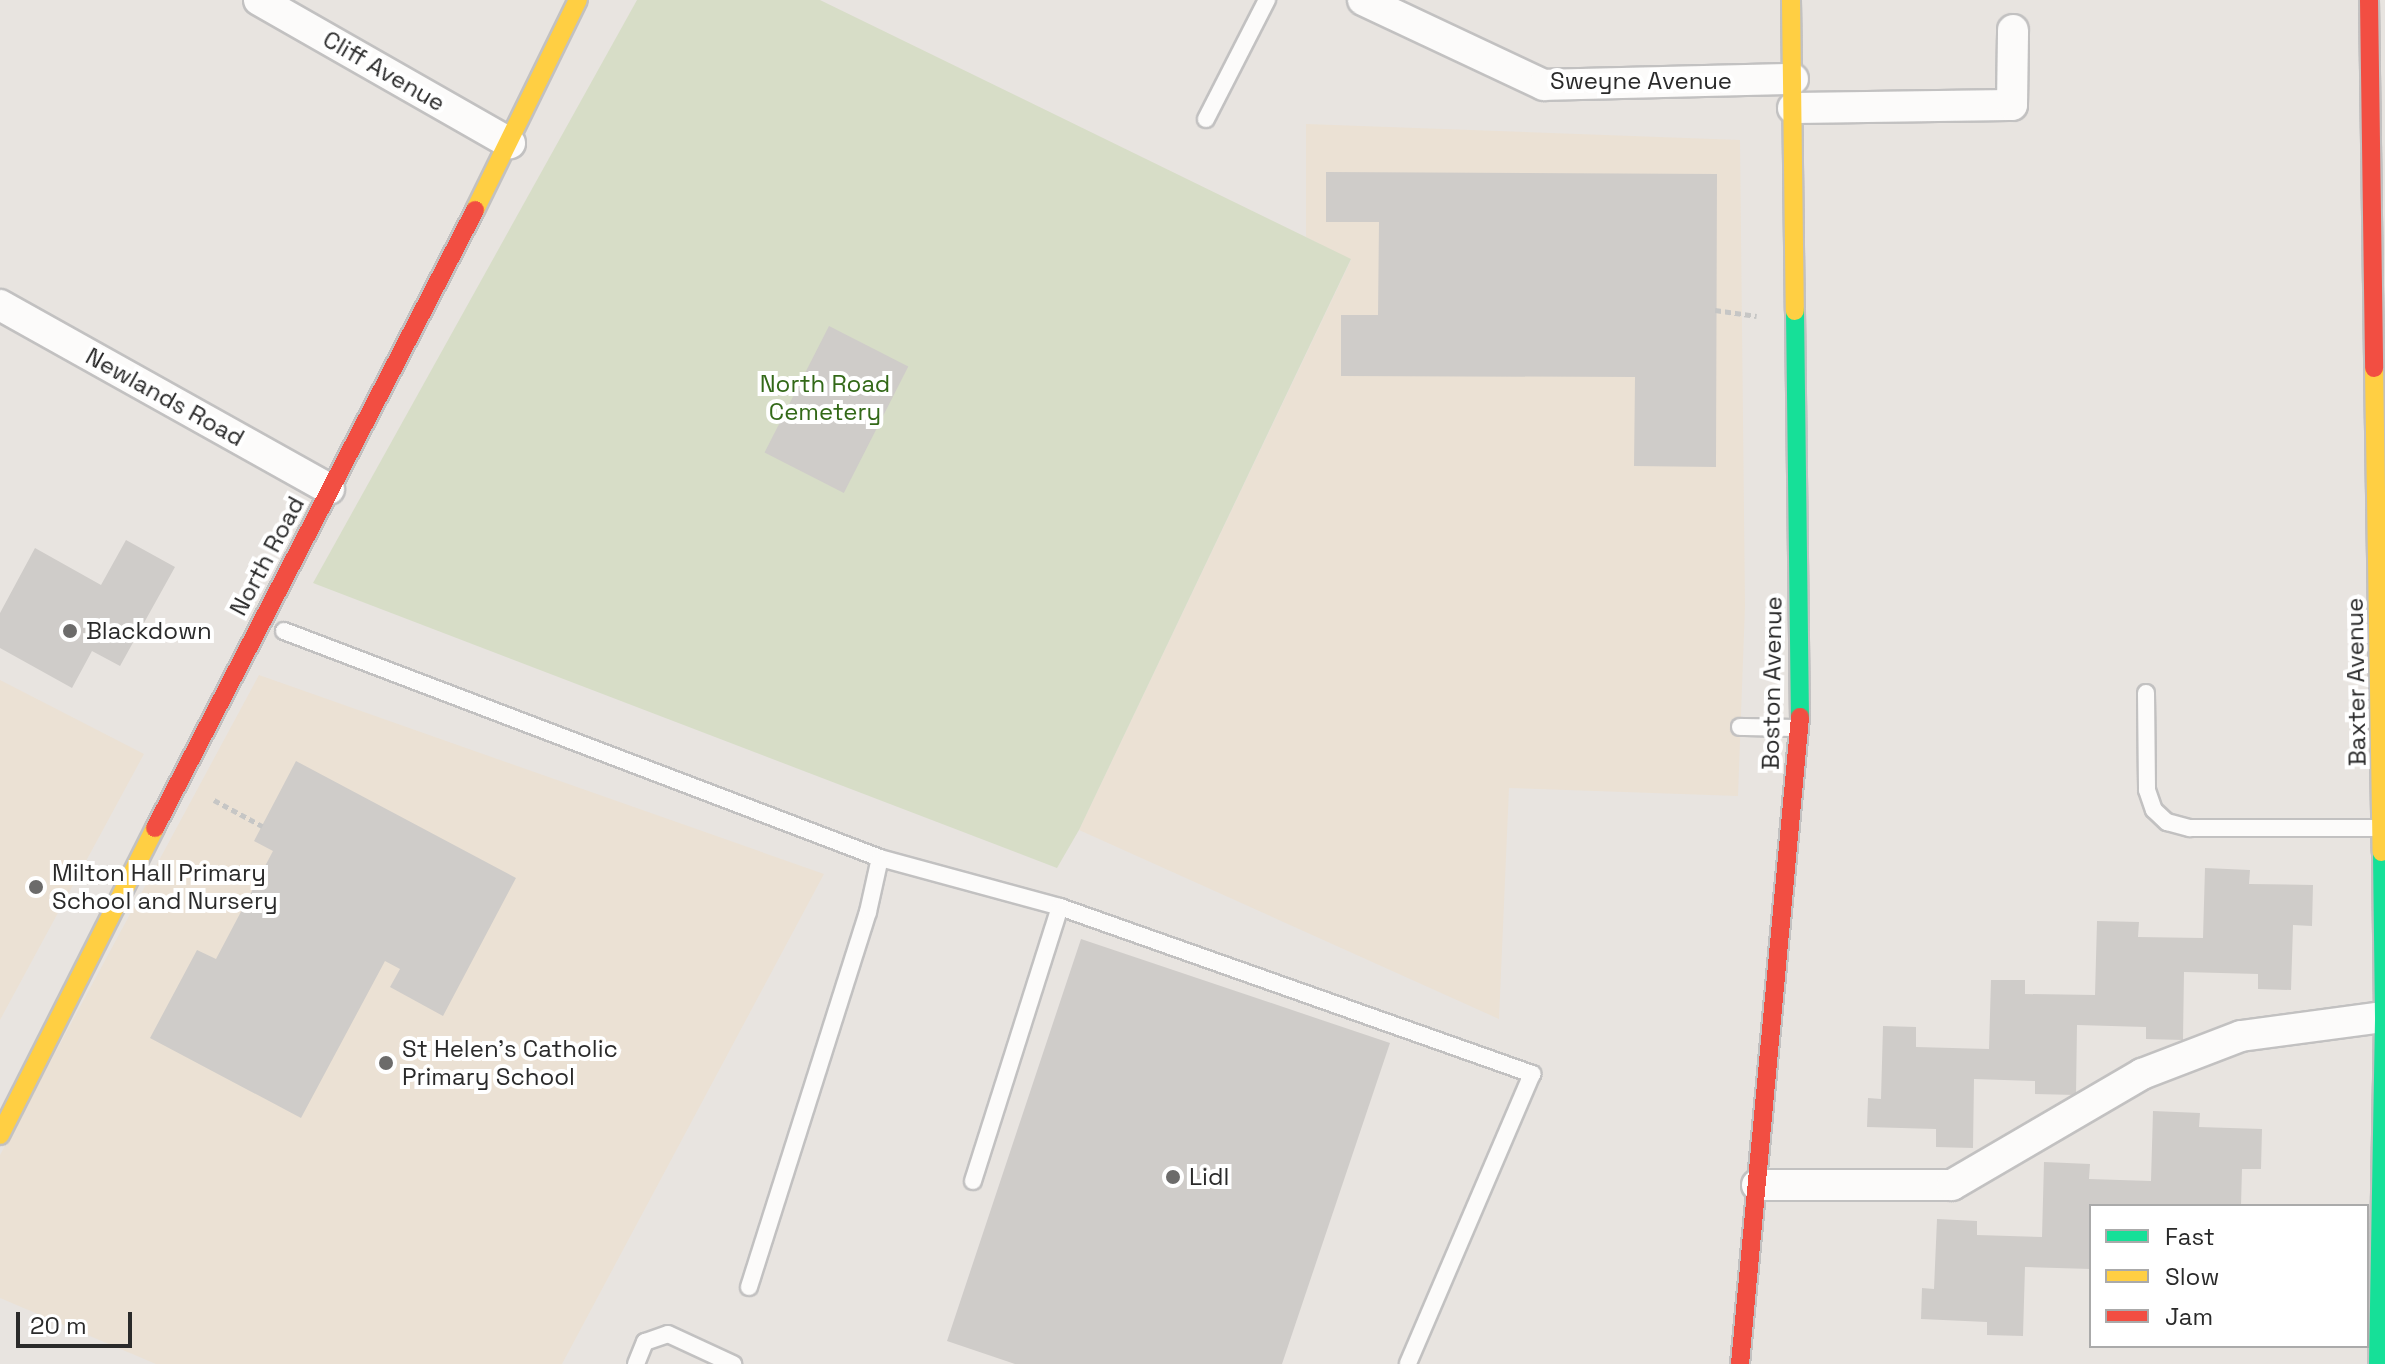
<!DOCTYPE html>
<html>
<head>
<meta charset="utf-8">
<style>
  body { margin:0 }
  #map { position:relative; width:2385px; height:1364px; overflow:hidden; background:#e8e4e0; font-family:"Space Grotesk",sans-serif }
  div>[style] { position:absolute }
  .education>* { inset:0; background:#ebe1d4 }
  .cemetery>* { inset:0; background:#d7ddc7 }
  .building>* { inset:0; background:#cfccc9; transform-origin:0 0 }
  .path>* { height:5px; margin-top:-2.5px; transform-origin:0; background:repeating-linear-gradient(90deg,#c6c6c5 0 6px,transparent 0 10px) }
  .roads { filter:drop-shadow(2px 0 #c2c1c1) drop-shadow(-2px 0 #c2c1c1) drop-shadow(0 2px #c2c1c1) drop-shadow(0 -2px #c2c1c1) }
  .lane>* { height:16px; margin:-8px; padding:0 8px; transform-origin:8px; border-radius:8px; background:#fcfbfa }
  .street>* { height:30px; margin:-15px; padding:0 15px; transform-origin:15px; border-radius:15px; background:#fcfbfa }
  .fast>* { height:18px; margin:-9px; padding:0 9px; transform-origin:9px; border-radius:9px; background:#16e098 }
  .slow>* { height:18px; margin:-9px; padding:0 9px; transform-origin:9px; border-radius:9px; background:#ffcf43 }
  .jam>* { height:18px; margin:-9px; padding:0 9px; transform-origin:9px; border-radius:9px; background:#f24e42 }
  .dots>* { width:22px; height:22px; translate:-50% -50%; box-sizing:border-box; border:4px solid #fff; border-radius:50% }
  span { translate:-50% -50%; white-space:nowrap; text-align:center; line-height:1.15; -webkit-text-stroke:8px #fff; paint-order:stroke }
  .street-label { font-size:24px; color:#2a2a2a }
  .park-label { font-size:24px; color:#336918 }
  .poi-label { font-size:24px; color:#2a2a2a }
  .left { translate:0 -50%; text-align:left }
  .legend { position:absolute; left:2089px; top:1204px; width:280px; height:144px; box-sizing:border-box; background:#fff; border:2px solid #aaa; margin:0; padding:10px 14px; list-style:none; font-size:24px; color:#2a2a2a }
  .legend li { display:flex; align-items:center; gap:16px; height:40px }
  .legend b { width:40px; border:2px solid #aaa }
  .scale { position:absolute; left:16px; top:1312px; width:116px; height:36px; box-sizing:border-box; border:4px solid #2a2a2a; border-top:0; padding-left:10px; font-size:24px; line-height:28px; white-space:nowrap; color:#2a2a2a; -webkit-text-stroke:6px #fff; paint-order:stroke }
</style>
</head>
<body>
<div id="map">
  <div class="education">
    <i style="clip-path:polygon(1306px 124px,1740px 140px,1745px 606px,1738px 796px,1509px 788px,1499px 1019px,1079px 830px,1351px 260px,1306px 237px)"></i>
    <i style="clip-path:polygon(259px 675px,824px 874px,562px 1364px,156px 1364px,0 1298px,0 1155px)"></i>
    <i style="clip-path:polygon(0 680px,144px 754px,0 1020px)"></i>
  </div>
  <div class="cemetery">
    <i style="clip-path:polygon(637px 0,820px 0,1351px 259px,1079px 830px,1057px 868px,313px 583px)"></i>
  </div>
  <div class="building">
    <i style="clip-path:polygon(1326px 172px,1717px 174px,1716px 467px,1634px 466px,1635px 377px,1341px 376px,1341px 315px,1378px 315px,1379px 222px,1326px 222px)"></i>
    <i style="left:829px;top:326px;width:89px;height:142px;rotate:27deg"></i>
    <i style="clip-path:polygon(126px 540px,175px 567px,120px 666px,92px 651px,72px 688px,0 648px,0 613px,35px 548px,101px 585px)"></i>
    <i style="clip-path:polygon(296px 761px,516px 878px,443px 1016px,390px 987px,400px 969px,385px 961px,301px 1118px,150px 1038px,197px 950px,216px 959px,273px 851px,254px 841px)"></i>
    <i style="clip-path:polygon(2205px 868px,2250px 870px,2249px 884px,2313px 885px,2312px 926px,2293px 925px,2291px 990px,2258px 989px,2258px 974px,2184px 972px,2183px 1040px,2146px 1039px,2146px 1027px,2077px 1025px,2076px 1095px,2035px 1094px,2035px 1081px,1974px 1079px,1973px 1148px,1936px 1147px,1936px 1129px,1867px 1127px,1868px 1098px,1881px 1099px,1883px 1026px,1916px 1027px,1916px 1047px,1989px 1049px,1991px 980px,2025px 980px,2025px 994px,2095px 995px,2097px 921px,2139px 922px,2138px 937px,2203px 938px)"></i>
    <i style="clip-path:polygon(1081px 939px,1390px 1043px,1282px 1364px,1015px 1364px,947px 1341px)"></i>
    <i style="clip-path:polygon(2153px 1111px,2200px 1113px,2199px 1127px,2262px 1129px,2261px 1169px,2242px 1169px,2241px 1206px,2091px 1206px,2091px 1269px,2025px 1267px,2023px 1336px,1987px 1335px,1987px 1322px,1921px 1319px,1922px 1288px,1934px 1289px,1937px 1219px,1977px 1221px,1977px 1235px,2042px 1237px,2044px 1162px,2090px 1164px,2089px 1179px,2151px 1181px)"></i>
  </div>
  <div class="path">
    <i style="left:1715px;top:310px;width:42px;rotate:8.1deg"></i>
    <i style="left:214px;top:800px;width:55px;rotate:28.4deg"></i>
  </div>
  <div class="roads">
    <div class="lane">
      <i style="left:1206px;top:119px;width:134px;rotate:-62.9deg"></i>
      <i style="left:284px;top:631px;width:638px;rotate:20.85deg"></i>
      <i style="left:880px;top:858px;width:187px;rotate:15.2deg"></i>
      <i style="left:1060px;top:907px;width:501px;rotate:19.48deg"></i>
      <i style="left:1532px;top:1074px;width:315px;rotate:113.2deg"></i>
      <i style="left:2146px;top:693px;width:97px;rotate:89.4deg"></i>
      <i style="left:2147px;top:790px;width:21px;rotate:71deg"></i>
      <i style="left:2154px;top:810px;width:18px;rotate:43deg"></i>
      <i style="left:2167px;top:822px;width:24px;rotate:15deg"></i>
      <i style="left:2190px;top:828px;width:190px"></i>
      <i style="left:1740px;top:727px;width:59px;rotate:1deg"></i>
      <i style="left:973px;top:1181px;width:287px;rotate:-72.4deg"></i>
      <i style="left:749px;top:1287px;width:393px;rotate:-72.4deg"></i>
      <i style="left:868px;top:912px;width:55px;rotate:-77.5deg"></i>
      <i style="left:636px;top:1364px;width:24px;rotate:-68deg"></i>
      <i style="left:645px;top:1342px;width:24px;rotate:-19deg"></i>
      <i style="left:668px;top:1334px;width:72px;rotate:24.8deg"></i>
    </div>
    <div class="street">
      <i style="left:259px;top:0;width:289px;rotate:29.7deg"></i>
      <i style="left:1363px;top:0;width:200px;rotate:25.2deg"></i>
      <i style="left:1544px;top:85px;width:249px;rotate:-1.4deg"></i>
      <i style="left:1793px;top:108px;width:219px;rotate:-0.8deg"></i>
      <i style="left:2012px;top:105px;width:75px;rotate:-89.2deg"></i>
      <i style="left:0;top:305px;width:377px;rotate:29.2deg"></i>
      <i style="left:1757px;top:1185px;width:195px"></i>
      <i style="left:1952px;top:1185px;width:220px;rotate:-30.3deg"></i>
      <i style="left:2142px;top:1074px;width:106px;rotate:-21deg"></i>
      <i style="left:2241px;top:1036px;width:144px;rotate:-7.6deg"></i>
    </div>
    <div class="fast">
      <i style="left:1795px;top:311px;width:406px;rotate:89.3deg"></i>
      <i style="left:2378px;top:1364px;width:347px;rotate:-89deg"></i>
      <i style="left:2384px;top:1017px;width:165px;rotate:-90.7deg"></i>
    </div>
    <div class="slow">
      <i style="left:1791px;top:0;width:311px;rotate:89.3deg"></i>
      <i style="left:475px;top:210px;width:234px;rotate:-63.9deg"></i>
      <i style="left:2374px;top:368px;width:484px;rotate:89.1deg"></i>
      <i style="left:0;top:1135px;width:344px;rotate:-63.2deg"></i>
    </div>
    <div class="jam">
      <i style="left:2369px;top:0;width:368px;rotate:89.2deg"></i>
      <i style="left:155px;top:828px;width:696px;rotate:-62.62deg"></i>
      <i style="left:1740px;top:1364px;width:650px;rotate:-84.7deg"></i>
    </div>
  </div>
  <div class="dots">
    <i style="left:70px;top:631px;background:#6c6b6a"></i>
    <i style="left:36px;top:887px;background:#6c6b6a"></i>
    <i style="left:386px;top:1063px;background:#6c6b6a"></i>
    <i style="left:1173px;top:1177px;background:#6c6b6a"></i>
  </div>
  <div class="street-label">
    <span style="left:384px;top:71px;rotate:30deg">Cliff Avenue</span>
    <span style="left:1641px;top:81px">Sweyne Avenue</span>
    <span style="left:165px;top:397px;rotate:29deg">Newlands Road</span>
    <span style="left:267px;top:556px;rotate:-62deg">North Road</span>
    <span style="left:2356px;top:682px;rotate:-91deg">Baxter Avenue</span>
    <span style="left:1772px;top:683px;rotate:-89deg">Boston Avenue</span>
  </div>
  <div class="park-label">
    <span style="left:825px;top:398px">North Road<br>Cemetery</span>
  </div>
  <div class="poi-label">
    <span class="left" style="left:86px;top:631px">Blackdown</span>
    <span class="left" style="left:52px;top:887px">Milton Hall Primary<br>School and Nursery</span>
    <span class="left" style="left:402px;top:1063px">St Helen's Catholic<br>Primary School</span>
    <span class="left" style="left:1189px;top:1177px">Lidl</span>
  </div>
  <ul class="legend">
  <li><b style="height:10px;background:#16e098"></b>Fast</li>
  <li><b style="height:10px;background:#ffcf43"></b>Slow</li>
  <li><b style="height:10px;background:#f24e42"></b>Jam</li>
  </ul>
  <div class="scale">20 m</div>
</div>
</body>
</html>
